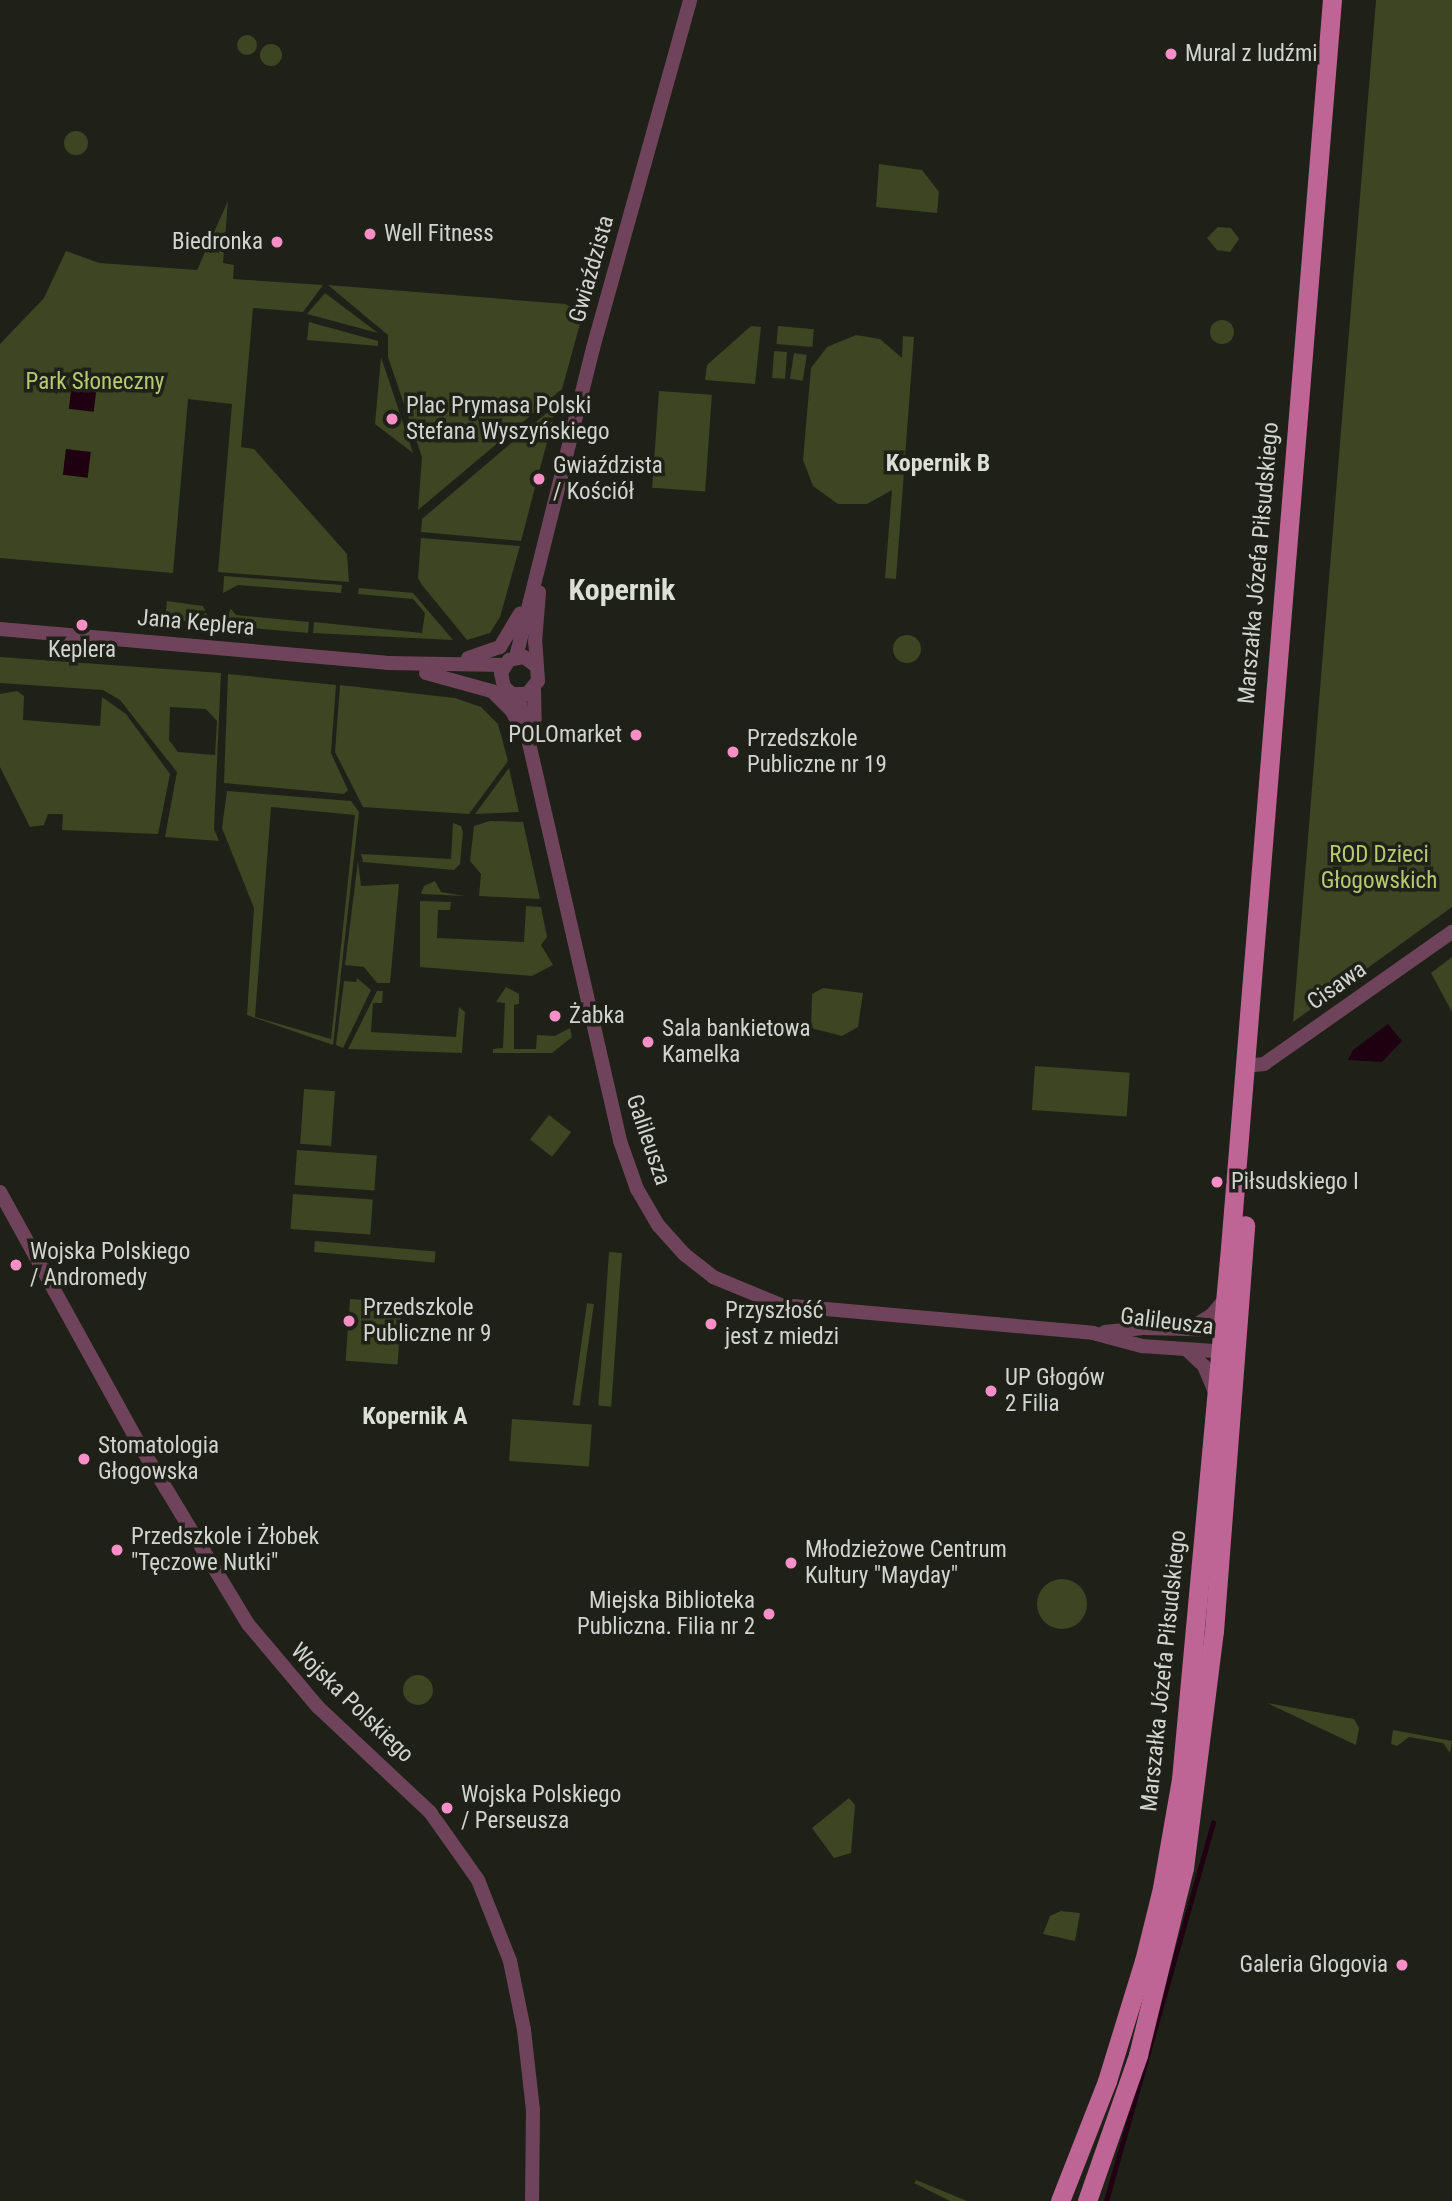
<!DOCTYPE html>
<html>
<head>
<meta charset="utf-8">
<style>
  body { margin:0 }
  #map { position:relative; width:1452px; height:2201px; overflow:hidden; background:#1f2119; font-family:"Roboto Condensed",sans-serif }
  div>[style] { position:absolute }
  .green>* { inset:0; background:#3d4522; transform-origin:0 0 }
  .round { border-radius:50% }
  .water>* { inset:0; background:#1f0011; transform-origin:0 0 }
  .stream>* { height:4.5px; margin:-2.25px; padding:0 2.25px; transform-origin:2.25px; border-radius:2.25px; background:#1f0011 }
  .tertiary>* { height:14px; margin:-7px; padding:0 7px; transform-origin:7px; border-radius:7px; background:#6f445a }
  .primary>* { height:19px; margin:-9.5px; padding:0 9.5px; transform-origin:9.5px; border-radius:9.5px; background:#bf6595 }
  .dots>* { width:19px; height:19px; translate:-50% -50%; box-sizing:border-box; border:4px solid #1f2119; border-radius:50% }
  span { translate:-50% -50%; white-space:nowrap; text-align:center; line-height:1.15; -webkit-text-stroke:7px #1f2119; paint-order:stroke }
  .poi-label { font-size:23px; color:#d2d4cf }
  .left { translate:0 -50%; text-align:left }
  .right { translate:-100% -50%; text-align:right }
  .street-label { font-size:23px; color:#d2d4cf }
  .park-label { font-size:23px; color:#b6cb70 }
  .neighbourhood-label { font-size:24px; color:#dcdfd5; font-weight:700 }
  .district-label { font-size:30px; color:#dcdfd5; font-weight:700 }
</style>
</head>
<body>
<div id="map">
  <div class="green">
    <i style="clip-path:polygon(1376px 0,1452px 0,1452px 907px,1293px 1022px)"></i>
    <i class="round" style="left:237px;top:35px;width:20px;height:20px"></i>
    <i class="round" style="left:260px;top:44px;width:22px;height:22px"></i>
    <i class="round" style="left:64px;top:131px;width:24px;height:24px"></i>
    <i style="clip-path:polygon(879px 164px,922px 170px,939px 192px,937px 213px,876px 207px)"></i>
    <i style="clip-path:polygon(228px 201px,223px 263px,234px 265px,233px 279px,323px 285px,303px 312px,253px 308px,241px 447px,254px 449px,347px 554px,349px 582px,218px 572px,232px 404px,188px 399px,173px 573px,0 558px,0 344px,44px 298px,66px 251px,99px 263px,197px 270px)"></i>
    <i style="clip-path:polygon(1218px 227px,1231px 228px,1239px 239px,1230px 252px,1217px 250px,1207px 238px)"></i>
    <i style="clip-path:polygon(328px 285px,565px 304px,583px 313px,562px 389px,418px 510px,422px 457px,388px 357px,388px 335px)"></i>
    <i style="clip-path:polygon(325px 293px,378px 333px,307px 314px)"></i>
    <i class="round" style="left:1210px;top:320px;width:24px;height:24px"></i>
    <i style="clip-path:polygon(309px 322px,378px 341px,378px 346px,307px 340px)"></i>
    <i style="clip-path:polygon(751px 326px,761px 327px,755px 384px,705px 380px,707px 365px)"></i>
    <i style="left:778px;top:326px;width:36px;height:18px;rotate:5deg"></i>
    <i style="clip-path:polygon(856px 335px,880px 339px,902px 358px,903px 336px,914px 337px,896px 579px,885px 578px,892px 490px,867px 504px,838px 504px,813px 486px,803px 460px,811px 368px,827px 347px)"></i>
    <i style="left:774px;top:351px;width:13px;height:27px;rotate:4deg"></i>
    <i style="left:794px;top:353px;width:13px;height:26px;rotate:9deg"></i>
    <i style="clip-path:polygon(381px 357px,413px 453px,375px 424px)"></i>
    <i style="left:659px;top:391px;width:53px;height:97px;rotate:4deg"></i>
    <i style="clip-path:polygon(557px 404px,521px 541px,421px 532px,422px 519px)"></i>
    <i style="clip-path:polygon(421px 538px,520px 546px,500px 617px,490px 633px,467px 640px,422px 585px,418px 578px)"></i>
    <i style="clip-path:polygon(224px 576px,342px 585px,341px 593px,238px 585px,223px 593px)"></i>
    <i style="clip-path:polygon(359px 588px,413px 593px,453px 640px,313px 633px,314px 622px,422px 633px,425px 613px,413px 599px,358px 594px)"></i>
    <i style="clip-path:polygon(167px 601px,203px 606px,211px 624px,165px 619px)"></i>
    <i style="clip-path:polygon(231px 609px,236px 615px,309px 622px,308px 633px,228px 626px,226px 616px)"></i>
    <i class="round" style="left:893px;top:635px;width:28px;height:28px"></i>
    <i style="clip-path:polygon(evenodd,0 657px,221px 673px,214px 829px,219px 841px,165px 837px,177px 772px,120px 700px,103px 690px,0 683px,0 657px,170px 707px,206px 709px,217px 721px,215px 755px,178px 752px,169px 740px,170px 707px)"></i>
    <i style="clip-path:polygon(228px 674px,336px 685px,331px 753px,348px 790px,344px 794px,224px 783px)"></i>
    <i style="clip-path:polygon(340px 685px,455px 698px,481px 707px,498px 724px,508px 761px,469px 814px,363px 807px,335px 752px)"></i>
    <i style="clip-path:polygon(17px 691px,24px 696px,23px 720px,100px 726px,102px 697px,126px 714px,170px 774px,158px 834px,62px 830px,63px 814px,48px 814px,44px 825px,30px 827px,0 767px,0 694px)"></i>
    <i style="clip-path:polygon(509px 768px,519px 812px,475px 814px)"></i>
    <i style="clip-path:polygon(evenodd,227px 791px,351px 801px,359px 812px,333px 1045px,247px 1015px,254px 908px,222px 828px,227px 791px,271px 807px,355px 815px,331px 1039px,255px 1017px,271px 807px)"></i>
    <i style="clip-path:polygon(490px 821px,523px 822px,540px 899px,479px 896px,481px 874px,470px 861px,474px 826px)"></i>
    <i style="clip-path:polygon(453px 823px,461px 826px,463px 832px,460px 864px,454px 870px,363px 862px,361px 854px,451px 859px)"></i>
    <i style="clip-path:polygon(358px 861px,361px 886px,399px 884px,390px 983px,377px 983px,364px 967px,345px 965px)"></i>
    <i style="clip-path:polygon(435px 881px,441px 892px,465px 896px,421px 894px,424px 886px)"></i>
    <i style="clip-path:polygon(420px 901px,451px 902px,450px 910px,438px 910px,437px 938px,524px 942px,526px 906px,541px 907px,547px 937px,541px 945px,553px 965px,532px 976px,420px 967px)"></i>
    <i style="clip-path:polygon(1452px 957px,1452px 1012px,1431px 973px)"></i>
    <i style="clip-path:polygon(357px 978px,371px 990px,343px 1048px,336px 1045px,344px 981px,356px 982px)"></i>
    <i style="clip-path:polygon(506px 987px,519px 994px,519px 1004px,514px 1005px,514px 1049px,536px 1049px,537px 1035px,555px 1036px,570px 1028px,572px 1037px,552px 1053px,493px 1053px,493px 1049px,503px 1048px,505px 1003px,496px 1002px)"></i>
    <i style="clip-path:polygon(823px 988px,863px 993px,858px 1027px,842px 1036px,811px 1028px,812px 994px)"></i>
    <i style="clip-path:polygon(377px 991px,383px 991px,382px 1003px,373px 1003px,371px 1032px,456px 1037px,459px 1007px,465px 1012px,462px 1053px,348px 1049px)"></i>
    <i style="left:1035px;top:1066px;width:95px;height:44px;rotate:4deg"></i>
    <i style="left:304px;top:1089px;width:31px;height:55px;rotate:4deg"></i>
    <i style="left:549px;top:1115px;width:28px;height:31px;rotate:38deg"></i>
    <i style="left:297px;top:1150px;width:80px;height:35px;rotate:4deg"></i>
    <i style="left:293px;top:1194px;width:80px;height:35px;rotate:4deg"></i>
    <i style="left:315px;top:1241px;width:121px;height:11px;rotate:5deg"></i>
    <i style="left:609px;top:1252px;width:13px;height:154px;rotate:4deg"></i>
    <i style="left:350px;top:1299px;width:52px;height:62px;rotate:4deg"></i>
    <i style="left:587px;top:1303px;width:7px;height:103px;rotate:8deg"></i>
    <i style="left:512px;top:1419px;width:80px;height:42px;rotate:4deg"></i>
    <i class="round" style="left:1037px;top:1579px;width:50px;height:50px"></i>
    <i class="round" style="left:403px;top:1675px;width:30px;height:30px"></i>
    <i style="clip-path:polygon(1267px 1703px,1354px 1719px,1359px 1728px,1356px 1745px)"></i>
    <i style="clip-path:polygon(1393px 1730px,1452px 1741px,1450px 1753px,1443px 1743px,1409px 1737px,1397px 1746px,1391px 1744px)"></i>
    <i style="clip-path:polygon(849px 1798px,855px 1805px,851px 1853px,834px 1858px,812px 1828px)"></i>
    <i style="clip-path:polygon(1061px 1911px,1080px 1913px,1075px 1941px,1043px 1934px,1050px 1916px)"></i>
    <i style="clip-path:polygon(916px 2180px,967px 2201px,950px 2201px,914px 2183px)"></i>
  </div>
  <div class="water">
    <i style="left:72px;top:383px;width:25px;height:26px;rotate:7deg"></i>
    <i style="left:66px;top:449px;width:25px;height:26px;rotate:7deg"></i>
    <i style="clip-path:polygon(1388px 1024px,1402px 1041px,1382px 1062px,1348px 1060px,1353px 1050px)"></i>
  </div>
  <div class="stream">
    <i style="left:1106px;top:2201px;width:393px;rotate:-74.2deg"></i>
  </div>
  <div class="tertiary">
    <i style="left:0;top:629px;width:388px;rotate:5deg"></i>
    <i style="left:387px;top:663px;width:117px;rotate:1deg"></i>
    <i style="left:516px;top:657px;width:318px;rotate:-76deg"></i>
    <i style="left:593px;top:348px;width:361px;rotate:-74.4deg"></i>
    <i style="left:468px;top:658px;width:34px;rotate:-19deg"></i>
    <i style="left:500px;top:647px;width:39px;rotate:-59deg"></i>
    <i style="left:536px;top:666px;width:15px;rotate:-143deg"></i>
    <i style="left:524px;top:657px;width:15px;rotate:169deg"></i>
    <i style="left:509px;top:660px;width:15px;rotate:122deg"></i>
    <i style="left:501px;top:673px;width:14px;rotate:78deg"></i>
    <i style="left:504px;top:687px;width:11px;rotate:41deg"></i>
    <i style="left:512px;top:694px;width:15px"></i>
    <i style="left:527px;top:694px;width:17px;rotate:-50deg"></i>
    <i style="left:538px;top:681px;width:39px;rotate:-94deg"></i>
    <i style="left:535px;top:642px;width:50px;rotate:-85.4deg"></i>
    <i style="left:426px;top:673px;width:68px;rotate:15.3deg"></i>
    <i style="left:492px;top:691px;width:28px;rotate:45deg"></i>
    <i style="left:512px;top:711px;width:20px;rotate:63deg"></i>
    <i style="left:534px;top:689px;width:47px;rotate:88.8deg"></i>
    <i style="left:518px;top:695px;width:458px;rotate:77.1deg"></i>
    <i style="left:620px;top:1141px;width:51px;rotate:70.5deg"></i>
    <i style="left:637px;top:1189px;width:42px;rotate:59.7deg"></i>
    <i style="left:658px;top:1225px;width:39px;rotate:48deg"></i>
    <i style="left:684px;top:1254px;width:37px;rotate:38deg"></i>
    <i style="left:713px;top:1277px;width:74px;rotate:22.4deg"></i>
    <i style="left:781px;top:1305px;width:313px;rotate:5.1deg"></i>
    <i style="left:1093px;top:1333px;width:51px;rotate:14.9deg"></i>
    <i style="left:1142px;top:1346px;width:86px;rotate:4deg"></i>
    <i style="left:1245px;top:1066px;width:19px;rotate:-6deg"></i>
    <i style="left:1264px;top:1064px;width:230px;rotate:-35.1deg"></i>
    <i style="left:0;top:1192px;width:294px;rotate:61.1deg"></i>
    <i style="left:142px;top:1449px;width:205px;rotate:58.8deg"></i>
    <i style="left:248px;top:1624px;width:109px;rotate:49.9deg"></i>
    <i style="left:318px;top:1707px;width:154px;rotate:43.2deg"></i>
    <i style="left:430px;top:1812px;width:83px;rotate:54.8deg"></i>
    <i style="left:478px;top:1880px;width:87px;rotate:68.4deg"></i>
    <i style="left:510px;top:1961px;width:70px;rotate:78.5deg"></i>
    <i style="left:524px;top:2030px;width:81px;rotate:83.6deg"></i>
    <i style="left:533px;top:2110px;width:91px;rotate:90.6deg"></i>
    <i style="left:1191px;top:1328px;width:25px;rotate:-32deg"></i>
    <i style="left:1212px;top:1315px;width:19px;rotate:-51deg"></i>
    <i style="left:1105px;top:1332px;width:38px;rotate:-6deg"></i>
    <i style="left:1143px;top:1328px;width:88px;rotate:1.3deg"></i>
    <i style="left:1188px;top:1351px;width:22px;rotate:43deg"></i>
    <i style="left:1204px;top:1366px;width:26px;rotate:67deg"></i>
  </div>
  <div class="primary">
    <i style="left:1060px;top:2201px;width:129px;rotate:-68.6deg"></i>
    <i style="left:1107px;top:2081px;width:126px;rotate:-72.9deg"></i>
    <i style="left:1144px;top:1961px;width:75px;rotate:-76.1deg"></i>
    <i style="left:1162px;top:1888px;width:111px;rotate:-80.1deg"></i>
    <i style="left:1181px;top:1779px;width:533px;rotate:-84.73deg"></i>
    <i style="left:1230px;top:1248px;width:1252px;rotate:-85.33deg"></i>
    <i style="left:1087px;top:2201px;width:155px;rotate:-70.7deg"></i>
    <i style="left:1138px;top:2055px;width:193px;rotate:-76.2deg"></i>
    <i style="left:1184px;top:1868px;width:239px;rotate:-82.8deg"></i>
    <i style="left:1214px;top:1631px;width:407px;rotate:-85.6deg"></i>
  </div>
  <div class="dots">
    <i style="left:1171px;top:54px;background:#fa8fc7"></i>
    <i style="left:370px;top:234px;background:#fa8fc7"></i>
    <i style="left:277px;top:242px;background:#fa8fc7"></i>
    <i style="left:392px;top:419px;background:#fa8fc7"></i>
    <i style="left:539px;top:479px;background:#fa8fc7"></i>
    <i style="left:82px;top:625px;background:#fa8fc7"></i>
    <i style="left:636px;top:735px;background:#fa8fc7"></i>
    <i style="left:733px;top:752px;background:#fa8fc7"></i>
    <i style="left:555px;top:1016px;background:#fa8fc7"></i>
    <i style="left:648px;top:1042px;background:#fa8fc7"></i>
    <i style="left:1217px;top:1182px;background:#fa8fc7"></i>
    <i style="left:16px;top:1265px;background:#fa8fc7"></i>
    <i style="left:349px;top:1321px;background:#fa8fc7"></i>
    <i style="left:711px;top:1324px;background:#fa8fc7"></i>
    <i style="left:991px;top:1391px;background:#fa8fc7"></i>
    <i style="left:84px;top:1459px;background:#fa8fc7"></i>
    <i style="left:117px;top:1550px;background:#fa8fc7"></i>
    <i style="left:791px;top:1563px;background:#fa8fc7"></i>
    <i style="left:769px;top:1614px;background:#fa8fc7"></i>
    <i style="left:447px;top:1808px;background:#fa8fc7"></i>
    <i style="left:1402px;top:1965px;background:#fa8fc7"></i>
  </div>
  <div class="poi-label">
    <span class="left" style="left:1185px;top:54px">Mural z ludźmi</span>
    <span class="left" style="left:384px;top:234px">Well Fitness</span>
    <span class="right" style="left:263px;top:242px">Biedronka</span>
    <span class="left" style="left:406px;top:419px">Plac Prymasa Polski<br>Stefana Wyszyńskiego</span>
    <span class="left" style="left:553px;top:479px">Gwiaździsta<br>/ Kościół</span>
    <span style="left:82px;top:650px">Keplera</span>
    <span class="right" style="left:622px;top:735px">POLOmarket</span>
    <span class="left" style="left:747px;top:752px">Przedszkole<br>Publiczne nr 19</span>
    <span class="left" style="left:569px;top:1016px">Żabka</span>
    <span class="left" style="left:662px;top:1042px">Sala bankietowa<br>Kamelka</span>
    <span class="left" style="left:1231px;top:1182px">Piłsudskiego I</span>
    <span class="left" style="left:30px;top:1265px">Wojska Polskiego<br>/ Andromedy</span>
    <span class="left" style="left:363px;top:1321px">Przedszkole<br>Publiczne nr 9</span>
    <span class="left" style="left:725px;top:1324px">Przyszłość<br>jest z miedzi</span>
    <span class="left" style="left:1005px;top:1391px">UP Głogów<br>2 Filia</span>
    <span class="left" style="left:98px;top:1459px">Stomatologia<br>Głogowska</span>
    <span class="left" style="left:131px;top:1550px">Przedszkole i Żłobek<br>"Tęczowe Nutki"</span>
    <span class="left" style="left:805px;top:1563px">Młodzieżowe Centrum<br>Kultury "Mayday"</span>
    <span class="right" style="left:755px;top:1614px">Miejska Biblioteka<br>Publiczna. Filia nr 2</span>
    <span class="left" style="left:461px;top:1808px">Wojska Polskiego<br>/ Perseusza</span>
    <span class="right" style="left:1388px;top:1965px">Galeria Glogovia</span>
  </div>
  <div class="street-label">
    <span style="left:592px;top:269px;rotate:-74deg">Gwiaździsta</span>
    <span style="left:1259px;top:563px;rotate:-85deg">Marszałka Józefa Piłsudskiego</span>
    <span style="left:196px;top:623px;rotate:5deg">Jana Keplera</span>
    <span style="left:1337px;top:986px;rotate:-35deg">Cisawa</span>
    <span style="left:648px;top:1140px;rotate:71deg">Galileusza</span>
    <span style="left:1167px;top:1322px;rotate:7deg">Galileusza</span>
    <span style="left:1164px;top:1671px;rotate:-84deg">Marszałka Józefa Piłsudskiego</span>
    <span style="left:352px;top:1703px;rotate:44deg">Wojska Polskiego</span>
  </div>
  <div class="park-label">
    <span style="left:95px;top:382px">Park Słoneczny</span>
    <span style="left:1379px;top:868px">ROD Dzieci<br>Głogowskich</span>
  </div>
  <div class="neighbourhood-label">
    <span style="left:938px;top:464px">Kopernik B</span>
    <span style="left:415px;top:1417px">Kopernik A</span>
  </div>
  <div class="district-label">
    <span style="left:622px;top:590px">Kopernik</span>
  </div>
</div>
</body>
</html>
